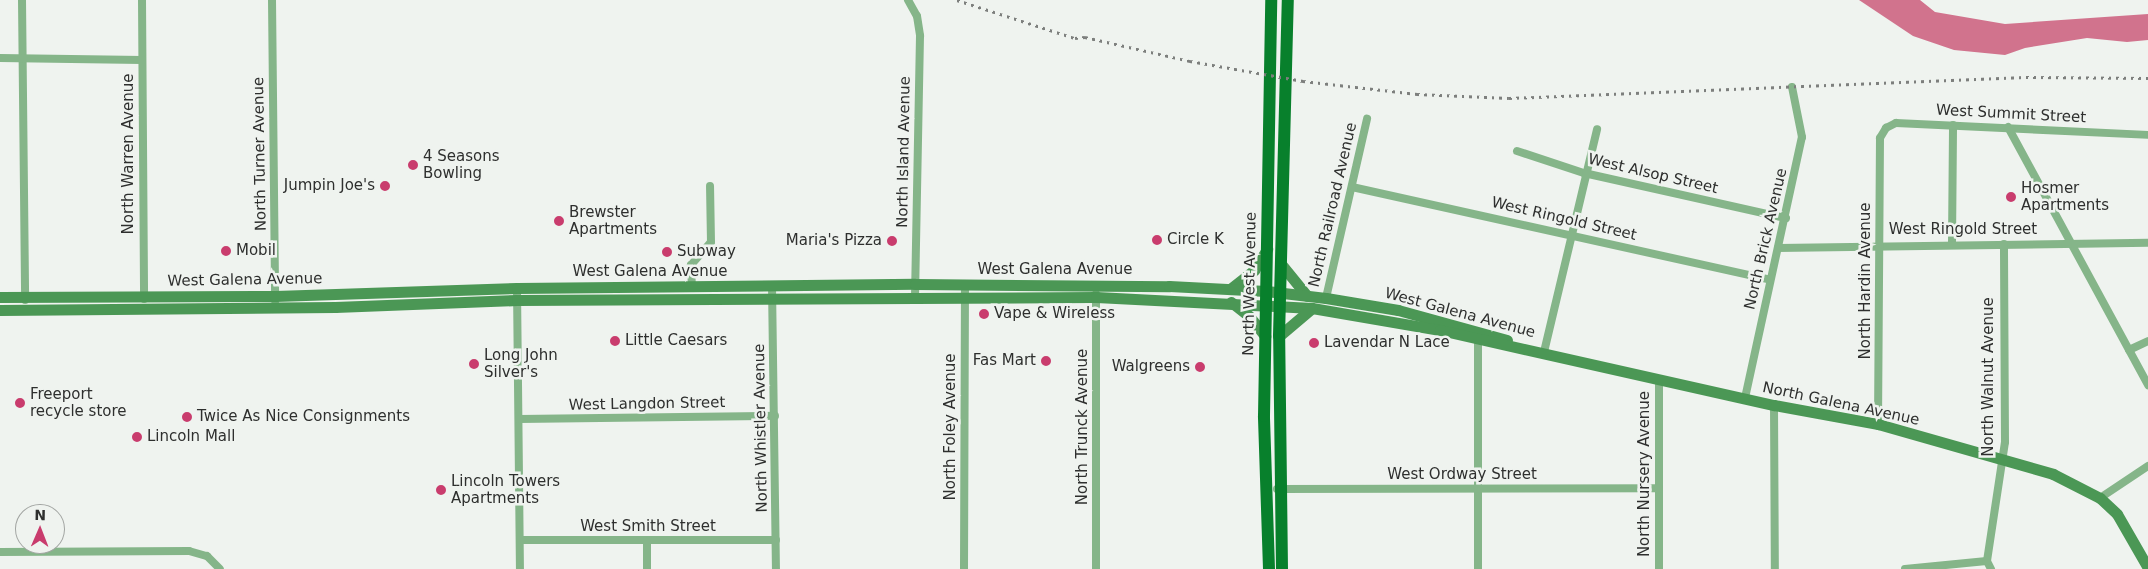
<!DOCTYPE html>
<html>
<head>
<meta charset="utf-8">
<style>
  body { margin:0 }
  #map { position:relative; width:2148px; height:569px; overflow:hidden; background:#eff3ef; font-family:"DejaVu Sans",sans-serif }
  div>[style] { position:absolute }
  .water>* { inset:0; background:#d1738d }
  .minor>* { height:8px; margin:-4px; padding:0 4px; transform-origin:4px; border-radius:4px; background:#85b589 }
  .secondary>* { height:11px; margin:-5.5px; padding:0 5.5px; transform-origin:5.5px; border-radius:5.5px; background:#4b9755 }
  .primary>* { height:12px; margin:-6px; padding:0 6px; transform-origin:6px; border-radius:6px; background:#08802c }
  .rail>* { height:2.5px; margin-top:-1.25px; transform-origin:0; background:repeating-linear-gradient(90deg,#7d7f7d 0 2.5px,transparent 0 7.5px) }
  .dots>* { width:14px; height:14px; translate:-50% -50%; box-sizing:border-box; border:2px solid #eff3ef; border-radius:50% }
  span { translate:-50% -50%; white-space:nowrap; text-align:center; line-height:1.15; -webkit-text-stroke:5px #eff3ef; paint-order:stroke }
  .street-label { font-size:15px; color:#2e2f2e }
  .poi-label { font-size:15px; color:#2e2f2e }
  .left { translate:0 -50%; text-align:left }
  .right { translate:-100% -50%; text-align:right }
  .north { position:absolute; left:15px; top:504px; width:50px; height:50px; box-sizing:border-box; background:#eff3ef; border:1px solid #a2a5a2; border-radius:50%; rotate:1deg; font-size:14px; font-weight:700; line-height:20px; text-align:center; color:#2e2f2e }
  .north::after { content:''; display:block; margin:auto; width:18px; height:22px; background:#c93c6d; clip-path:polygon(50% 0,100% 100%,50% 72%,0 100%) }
</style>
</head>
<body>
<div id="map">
  <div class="water">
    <i style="clip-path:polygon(1859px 0,1920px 0,1935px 12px,2005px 24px,2148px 14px,2148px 40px,2127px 42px,2087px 38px,2025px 48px,2005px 55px,1954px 50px,1913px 36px)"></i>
  </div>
  <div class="minor">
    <i style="left:22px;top:0;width:300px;rotate:89.4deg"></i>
    <i style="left:142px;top:0;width:299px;rotate:89.6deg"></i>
    <i style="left:272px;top:0;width:301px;rotate:89.4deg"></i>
    <i style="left:908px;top:0;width:18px;rotate:61deg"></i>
    <i style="left:917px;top:16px;width:20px;rotate:81deg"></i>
    <i style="left:920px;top:36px;width:262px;rotate:91.1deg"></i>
    <i style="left:0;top:58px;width:142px;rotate:0.8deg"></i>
    <i style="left:2008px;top:127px;width:294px;rotate:61.5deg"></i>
    <i style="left:1517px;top:151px;width:71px;rotate:18.2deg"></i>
    <i style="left:1584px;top:173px;width:207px;rotate:12.6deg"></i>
    <i style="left:1352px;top:187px;width:428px;rotate:12.5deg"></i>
    <i style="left:1952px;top:244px;width:119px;rotate:-89.5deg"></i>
    <i style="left:1778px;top:248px;width:370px;rotate:-0.8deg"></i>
    <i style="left:772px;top:286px;width:283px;rotate:89.2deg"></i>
    <i style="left:692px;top:287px;width:22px;rotate:-93deg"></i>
    <i style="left:691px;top:265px;width:30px;rotate:-49deg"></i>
    <i style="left:711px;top:242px;width:56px;rotate:-91deg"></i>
    <i style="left:517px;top:288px;width:281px;rotate:89.4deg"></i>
    <i style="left:1326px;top:298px;width:184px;rotate:-77.1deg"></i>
    <i style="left:1478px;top:336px;width:233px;rotate:90deg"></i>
    <i style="left:2129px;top:350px;width:21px;rotate:-25deg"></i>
    <i style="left:1544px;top:352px;width:229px;rotate:-76.6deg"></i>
    <i style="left:1659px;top:379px;width:190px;rotate:90deg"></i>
    <i style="left:1745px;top:398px;width:267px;rotate:-77.7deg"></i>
    <i style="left:1802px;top:137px;width:51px;rotate:-101.3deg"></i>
    <i style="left:1774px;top:405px;width:164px;rotate:89.7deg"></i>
    <i style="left:519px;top:419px;width:256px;rotate:-0.7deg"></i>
    <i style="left:1878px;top:424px;width:286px;rotate:-89.6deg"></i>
    <i style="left:1880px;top:138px;width:12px;rotate:-59deg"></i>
    <i style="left:1886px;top:128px;width:11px;rotate:-27deg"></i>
    <i style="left:1896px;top:123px;width:252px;rotate:2.7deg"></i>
    <i style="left:1277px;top:489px;width:382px;rotate:-0.1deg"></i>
    <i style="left:2100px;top:498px;width:58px;rotate:-33.7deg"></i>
    <i style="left:520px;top:540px;width:256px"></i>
    <i style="left:647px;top:541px;width:28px;rotate:90deg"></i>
    <i style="left:0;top:552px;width:189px;rotate:-0.3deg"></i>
    <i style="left:189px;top:551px;width:19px;rotate:16deg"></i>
    <i style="left:207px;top:556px;width:18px;rotate:45deg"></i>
    <i style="left:964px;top:569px;width:285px;rotate:-89.8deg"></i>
    <i style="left:1096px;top:569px;width:275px;rotate:-90deg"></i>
    <i style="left:1905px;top:569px;width:82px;rotate:-5.6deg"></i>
    <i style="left:1991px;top:569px;width:9px;rotate:-117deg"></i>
    <i style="left:1987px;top:561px;width:120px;rotate:-81.4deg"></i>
    <i style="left:2005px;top:442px;width:198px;rotate:-90.3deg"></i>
  </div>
  <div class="secondary">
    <i style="left:1281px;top:264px;width:41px;rotate:50.9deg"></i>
    <i style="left:1230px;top:289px;width:31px;rotate:-38deg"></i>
    <i style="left:1254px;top:270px;width:25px;rotate:-58deg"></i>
    <i style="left:0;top:297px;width:275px;rotate:-0.2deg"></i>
    <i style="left:275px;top:296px;width:242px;rotate:-1.9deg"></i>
    <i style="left:517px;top:288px;width:398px;rotate:-0.6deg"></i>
    <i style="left:915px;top:284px;width:254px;rotate:0.5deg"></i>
    <i style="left:1169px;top:286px;width:97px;rotate:3deg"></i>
    <i style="left:1266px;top:291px;width:60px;rotate:6.7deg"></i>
    <i style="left:1326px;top:298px;width:73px;rotate:9.5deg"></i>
    <i style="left:1398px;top:310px;width:113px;rotate:15.4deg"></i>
    <i style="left:1231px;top:302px;width:23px;rotate:38deg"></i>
    <i style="left:1249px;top:316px;width:26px;rotate:51deg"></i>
    <i style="left:0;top:310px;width:335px;rotate:-0.5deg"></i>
    <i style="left:335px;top:307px;width:182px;rotate:-2.2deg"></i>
    <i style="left:517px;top:300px;width:579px;rotate:-0.3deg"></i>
    <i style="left:1096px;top:297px;width:216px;rotate:2.9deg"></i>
    <i style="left:1312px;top:308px;width:130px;rotate:9.8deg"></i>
    <i style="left:1440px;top:330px;width:342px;rotate:12.7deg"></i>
    <i style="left:1774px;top:405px;width:106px;rotate:10.4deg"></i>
    <i style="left:1878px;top:424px;width:182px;rotate:15.9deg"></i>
    <i style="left:2053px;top:474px;width:53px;rotate:27.1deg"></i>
    <i style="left:2100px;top:498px;width:23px;rotate:43deg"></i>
    <i style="left:2117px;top:514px;width:62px;rotate:60.1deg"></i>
    <i style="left:1279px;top:336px;width:43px;rotate:-40.3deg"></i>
  </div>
  <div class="primary">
    <i style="left:1269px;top:569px;width:153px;rotate:-91.9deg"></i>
    <i style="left:1264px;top:416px;width:416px;rotate:-89deg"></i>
    <i style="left:1282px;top:569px;width:233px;rotate:-90.7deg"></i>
    <i style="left:1279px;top:336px;width:336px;rotate:-88.5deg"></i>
  </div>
  <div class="rail">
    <i style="left:957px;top:0;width:124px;rotate:17.9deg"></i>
    <i style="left:1075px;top:38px;width:10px;rotate:-6deg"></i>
    <i style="left:1085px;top:37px;width:108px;rotate:12.9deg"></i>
    <i style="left:1190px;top:61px;width:115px;rotate:10deg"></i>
    <i style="left:1303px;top:81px;width:115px;rotate:6.5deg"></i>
    <i style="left:1417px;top:94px;width:92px;rotate:2.5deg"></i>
    <i style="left:1509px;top:98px;width:517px;rotate:-2.33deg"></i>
    <i style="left:2026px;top:77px;width:122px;rotate:0.5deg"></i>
  </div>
  <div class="dots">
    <i style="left:413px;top:165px;background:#c93c6d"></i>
    <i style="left:385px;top:186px;background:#c93c6d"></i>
    <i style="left:2011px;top:197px;background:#c93c6d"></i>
    <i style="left:559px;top:221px;background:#c93c6d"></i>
    <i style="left:1157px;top:240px;background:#c93c6d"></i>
    <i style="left:892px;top:241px;background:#c93c6d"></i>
    <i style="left:226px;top:251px;background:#c93c6d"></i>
    <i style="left:667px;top:252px;background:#c93c6d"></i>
    <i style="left:984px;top:314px;background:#c93c6d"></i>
    <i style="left:615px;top:341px;background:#c93c6d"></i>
    <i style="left:1314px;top:343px;background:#c93c6d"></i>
    <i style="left:1046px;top:361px;background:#c93c6d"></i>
    <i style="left:474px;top:364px;background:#c93c6d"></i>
    <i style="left:1200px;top:367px;background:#c93c6d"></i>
    <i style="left:20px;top:403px;background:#c93c6d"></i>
    <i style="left:187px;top:417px;background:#c93c6d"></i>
    <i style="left:137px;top:437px;background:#c93c6d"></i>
    <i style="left:441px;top:490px;background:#c93c6d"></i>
  </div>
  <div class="street-label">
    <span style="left:2011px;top:114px;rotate:3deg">West Summit Street</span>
    <span style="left:904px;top:152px;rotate:-89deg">North Island Avenue</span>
    <span style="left:129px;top:154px;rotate:-90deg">North Warren Avenue</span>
    <span style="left:260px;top:154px;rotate:-91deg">North Turner Avenue</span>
    <span style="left:1653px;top:174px;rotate:13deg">West Alsop Street</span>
    <span style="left:1333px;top:205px;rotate:-77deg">North Railroad Avenue</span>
    <span style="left:1564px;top:219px;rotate:13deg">West Ringold Street</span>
    <span style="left:1963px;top:230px">West Ringold Street</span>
    <span style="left:1766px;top:239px;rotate:-77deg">North Brick Avenue</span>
    <span style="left:1055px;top:270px">West Galena Avenue</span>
    <span style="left:650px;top:272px">West Galena Avenue</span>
    <span style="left:245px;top:280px;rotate:-1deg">West Galena Avenue</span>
    <span style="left:1866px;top:281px;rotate:-90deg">North Hardin Avenue</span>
    <span style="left:1250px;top:284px;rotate:-89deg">North West Avenue</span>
    <span style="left:1460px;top:313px;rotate:15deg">West Galena Avenue</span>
    <span style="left:1989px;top:377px;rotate:-90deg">North Walnut Avenue</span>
    <span style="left:647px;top:404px;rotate:-1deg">West Langdon Street</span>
    <span style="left:1841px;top:404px;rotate:12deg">North Galena Avenue</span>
    <span style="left:951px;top:427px;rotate:-90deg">North Foley Avenue</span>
    <span style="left:1083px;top:427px;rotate:-90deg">North Trunck Avenue</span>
    <span style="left:761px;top:428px;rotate:-91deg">North Whistler Avenue</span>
    <span style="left:1645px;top:474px;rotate:-90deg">North Nursery Avenue</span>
    <span style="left:1462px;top:475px">West Ordway Street</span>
    <span style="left:648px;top:527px">West Smith Street</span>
  </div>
  <div class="poi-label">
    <span class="left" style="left:423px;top:165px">4 Seasons<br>Bowling</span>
    <span class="right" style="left:375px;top:186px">Jumpin Joe's</span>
    <span class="left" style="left:2021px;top:197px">Hosmer<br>Apartments</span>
    <span class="left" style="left:569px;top:221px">Brewster<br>Apartments</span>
    <span class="left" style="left:1167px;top:240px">Circle K</span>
    <span class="right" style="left:882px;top:241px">Maria's Pizza</span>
    <span class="left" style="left:236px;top:251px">Mobil</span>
    <span class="left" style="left:677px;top:252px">Subway</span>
    <span class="left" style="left:994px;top:314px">Vape &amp; Wireless</span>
    <span class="left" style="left:625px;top:341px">Little Caesars</span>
    <span class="left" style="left:1324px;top:343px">Lavendar N Lace</span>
    <span class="left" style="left:484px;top:364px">Long John<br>Silver's</span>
    <span class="right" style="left:1036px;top:361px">Fas Mart</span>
    <span class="right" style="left:1190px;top:367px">Walgreens</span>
    <span class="left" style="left:30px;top:403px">Freeport<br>recycle store</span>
    <span class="left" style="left:197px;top:417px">Twice As Nice Consignments</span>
    <span class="left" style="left:147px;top:437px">Lincoln Mall</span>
    <span class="left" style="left:451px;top:490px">Lincoln Towers<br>Apartments</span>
  </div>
  <div class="north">N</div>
</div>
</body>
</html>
